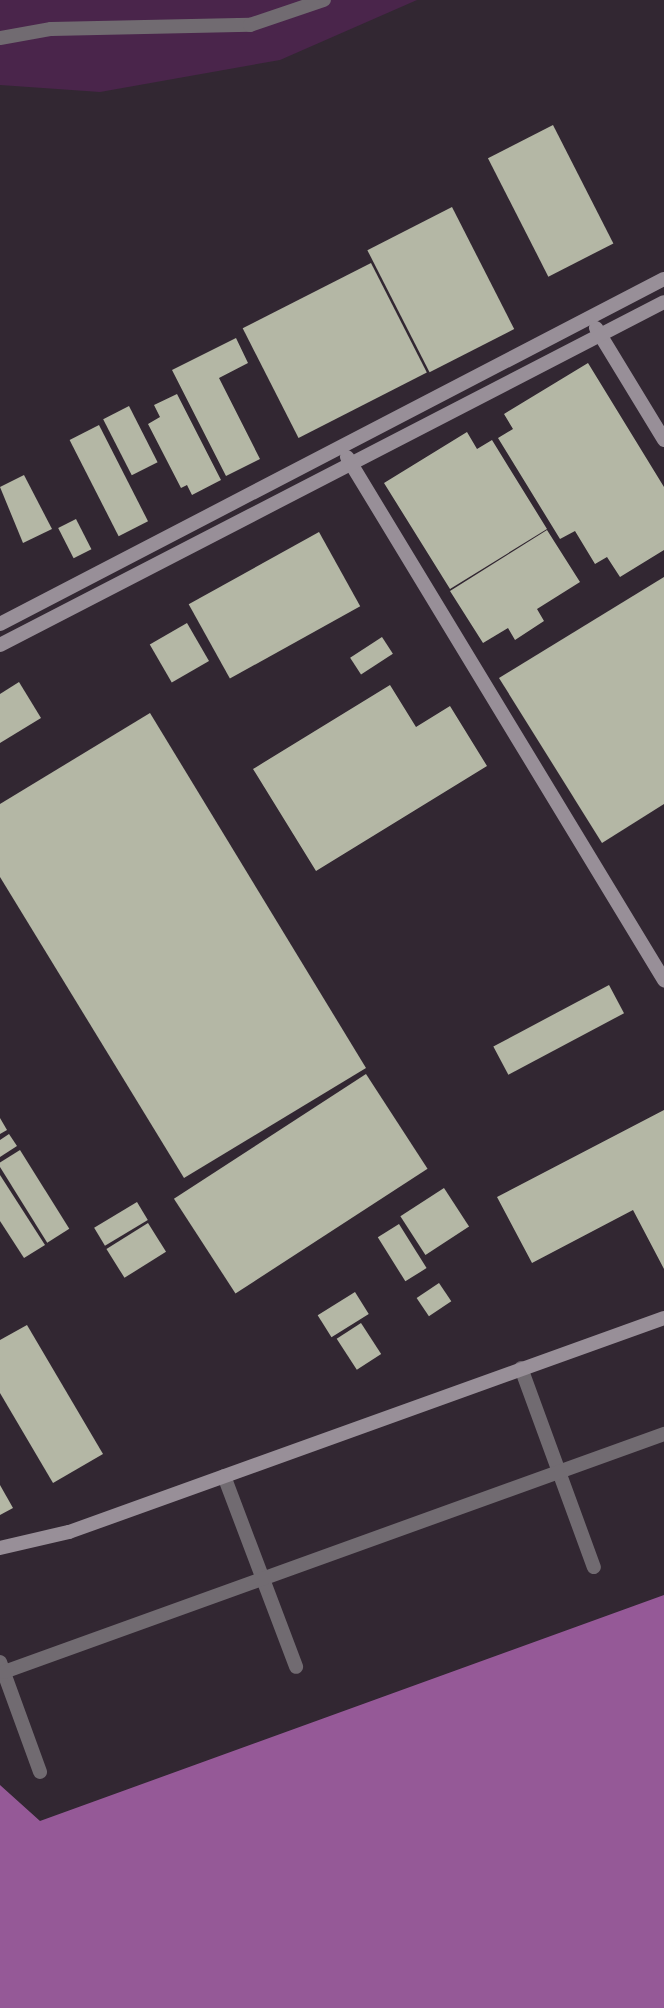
<!DOCTYPE html>
<html>
<head>
<meta charset="utf-8">
<style>
  body { margin:0 }
  #map { position:relative; width:664px; height:2008px; overflow:hidden; background:#322732; font-family:"Source Serif 4",serif }
  div>[style] { position:absolute }
  .green>* { inset:0; background:#4a254b }
  .water>* { inset:0; background:#955997 }
  .building>* { inset:0; background:#b4b7a5; transform-origin:0 0 }
  .street>* { height:14px; margin:-7px; padding:0 7px; transform-origin:7px; border-radius:7px; background:#716b71 }
  .secondary>* { height:14px; margin:-7px; padding:0 7px; transform-origin:7px; border-radius:7px; background:#988f98 }
  span { translate:-50% -50%; white-space:nowrap; text-align:center; line-height:1.15; -webkit-text-stroke:7px #161217; paint-order:stroke }
</style>
</head>
<body>
<div id="map">
  <div class="green">
    <i style="clip-path:polygon(0 0,417px 0,280px 60px,100px 92px,0 85px)"></i>
  </div>
  <div class="water">
    <i style="clip-path:polygon(664px 1595px,664px 2008px,0 2008px,0 1785px,40px 1821px)"></i>
  </div>
  <div class="building">
    <i style="left:553px;top:125px;width:133px;height:73px;rotate:63deg"></i>
    <i style="left:452px;top:207px;width:137px;height:95px;rotate:63deg"></i>
    <i style="left:371px;top:263px;width:123px;height:144px;rotate:63deg"></i>
    <i style="clip-path:polygon(236px 338px,248px 363px,219px 378px,260px 459px,226px 476px,172px 370px)"></i>
    <i style="clip-path:polygon(588px 363px,664px 487px,664px 550px,620px 577px,607px 557px,595px 564px,575px 531px,560px 539px,498px 438px,513px 429px,504px 414px)"></i>
    <i style="clip-path:polygon(177px 394px,221px 480px,192px 495px,187px 485px,181px 488px,148px 424px,160px 417px,154px 405px)"></i>
    <i style="left:129px;top:406px;width:63px;height:29px;rotate:63deg"></i>
    <i style="left:99px;top:425px;width:108px;height:33px;rotate:63deg"></i>
    <i style="clip-path:polygon(467px 432px,477px 449px,492px 440px,547px 529px,450px 589px,384px 483px)"></i>
    <i style="clip-path:polygon(24px 475px,52px 529px,23px 543px,0 487px)"></i>
    <i style="left:76px;top:519px;width:34px;height:20px;rotate:63deg"></i>
    <i style="clip-path:polygon(547px 530px,580px 582px,537px 609px,544px 621px,515px 640px,508px 628px,483px 643px,450px 591px)"></i>
    <i style="left:319px;top:532px;width:85px;height:149px;rotate:61deg"></i>
    <i style="clip-path:polygon(664px 577px,664px 804px,602px 843px,499px 678px)"></i>
    <i style="left:187px;top:623px;width:44px;height:43px;rotate:60deg"></i>
    <i style="left:382px;top:637px;width:20px;height:38px;rotate:57deg"></i>
    <i style="clip-path:polygon(19px 682px,41px 718px,0 743px,0 694px)"></i>
    <i style="clip-path:polygon(390px 685px,416px 727px,450px 706px,487px 766px,316px 871px,253px 769px)"></i>
    <i style="clip-path:polygon(150px 713px,366px 1068px,184px 1178px,0 877px,0 804px)"></i>
    <i style="left:609px;top:985px;width:32px;height:131px;rotate:62deg"></i>
    <i style="left:366px;top:1074px;width:113px;height:229px;rotate:57deg"></i>
    <i style="clip-path:polygon(664px 1110px,664px 1269px,633px 1210px,532px 1263px,497px 1197px)"></i>
    <i style="clip-path:polygon(0 1118px,7px 1130px,0 1134px)"></i>
    <i style="clip-path:polygon(9px 1134px,17px 1146px,0 1157px,0 1140px)"></i>
    <i style="left:20px;top:1150px;width:93px;height:26px;rotate:58deg"></i>
    <i style="clip-path:polygon(0 1175px,45px 1245px,24px 1258px,0 1221px)"></i>
    <i style="left:444px;top:1188px;width:46px;height:52px;rotate:57deg"></i>
    <i style="left:137px;top:1202px;width:21px;height:50px;rotate:59deg"></i>
    <i style="left:148px;top:1223px;width:34px;height:49px;rotate:58deg"></i>
    <i style="left:399px;top:1224px;width:52px;height:25px;rotate:58deg"></i>
    <i style="left:439px;top:1283px;width:22px;height:27px;rotate:56deg"></i>
    <i style="left:355px;top:1292px;width:26px;height:44px;rotate:58deg"></i>
    <i style="left:361px;top:1323px;width:37px;height:29px;rotate:57deg"></i>
    <i style="clip-path:polygon(27px 1325px,103px 1454px,53px 1483px,0 1393px,0 1340px)"></i>
    <i style="clip-path:polygon(0 1485px,13px 1508px,0 1515px)"></i>
  </div>
  <div class="street">
    <i style="left:0;top:38px;width:52px;rotate:-10deg"></i>
    <i style="left:51px;top:29px;width:199px;rotate:-1.2deg"></i>
    <i style="left:250px;top:25px;width:78px;rotate:-18.7deg"></i>
    <i style="left:521px;top:1368px;width:212px;rotate:69.9deg"></i>
    <i style="left:224px;top:1476px;width:204px;rotate:69.3deg"></i>
    <i style="left:0;top:1662px;width:117px;rotate:70deg"></i>
    <i style="left:4px;top:1672px;width:702px;rotate:-19.83deg"></i>
  </div>
  <div class="secondary">
    <i style="left:596px;top:328px;width:131px;rotate:58.7deg"></i>
    <i style="left:347px;top:457px;width:612px;rotate:58.78deg"></i>
    <i style="left:0;top:624px;width:748px;rotate:-27.46deg"></i>
    <i style="left:0;top:645px;width:747px;rotate:-27.32deg"></i>
    <i style="left:0;top:1548px;width:71px;rotate:-13.1deg"></i>
    <i style="left:69px;top:1532px;width:632px;rotate:-19.78deg"></i>
  </div>
</div>
</body>
</html>
